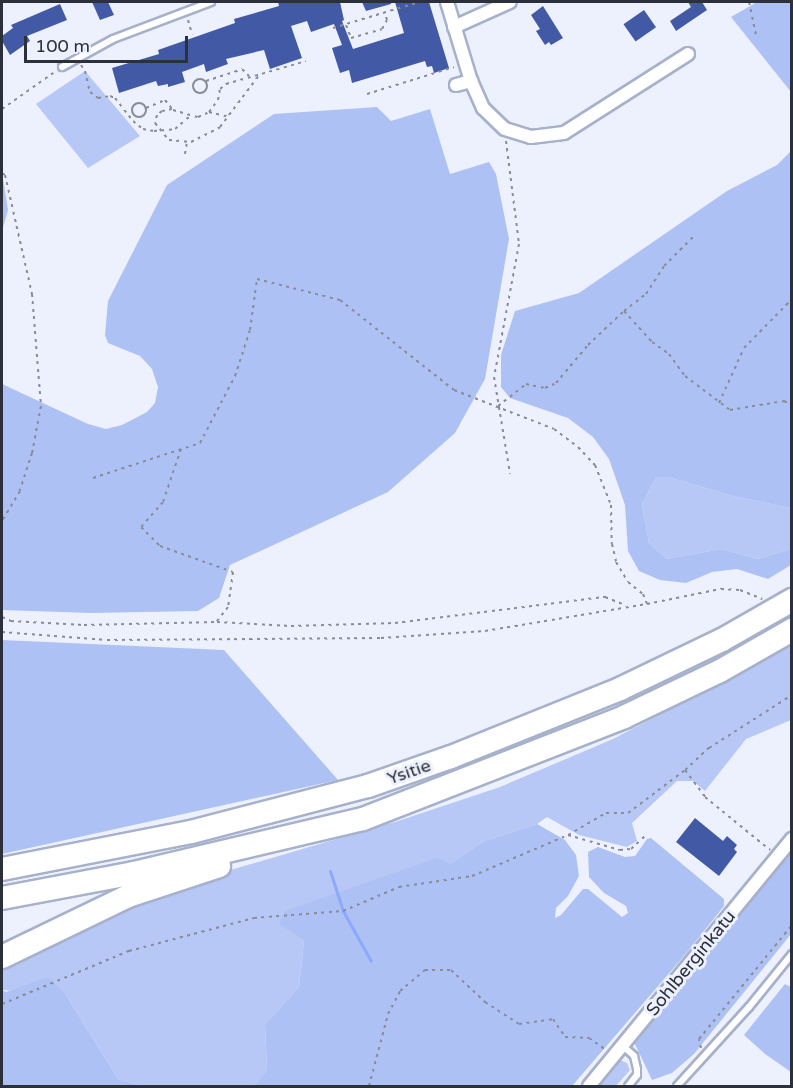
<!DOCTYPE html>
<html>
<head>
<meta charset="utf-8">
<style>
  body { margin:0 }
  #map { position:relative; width:793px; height:1088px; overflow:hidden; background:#edf1fd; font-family:"Varela Round",sans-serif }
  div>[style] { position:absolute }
  .green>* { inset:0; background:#b7c8f7 }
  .forest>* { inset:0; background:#aec1f4 }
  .stream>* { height:3px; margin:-1.5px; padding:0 1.5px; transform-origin:1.5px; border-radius:1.5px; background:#8ca9fc }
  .building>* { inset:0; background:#4259a5; transform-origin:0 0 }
  .path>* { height:2px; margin-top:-1px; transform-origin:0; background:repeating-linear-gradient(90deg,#888c97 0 3px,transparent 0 7.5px) }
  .path>.ring { margin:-1px; padding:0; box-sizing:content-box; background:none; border:2px solid #888c97; border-radius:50% }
  .roads { filter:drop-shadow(2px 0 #a7b1cb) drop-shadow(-2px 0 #a7b1cb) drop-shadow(0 2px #a7b1cb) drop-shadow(0 -2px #a7b1cb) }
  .service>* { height:6px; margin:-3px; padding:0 3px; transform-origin:3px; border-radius:3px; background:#fff }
  .minor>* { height:12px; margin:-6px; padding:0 6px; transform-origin:6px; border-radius:6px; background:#fff }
  .motorway>* { height:22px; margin:-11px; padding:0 11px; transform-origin:11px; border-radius:11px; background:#fff }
  span { translate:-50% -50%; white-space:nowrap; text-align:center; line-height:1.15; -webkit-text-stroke:6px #edf1fd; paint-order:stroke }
  .street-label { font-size:18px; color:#2c303a }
  .frame { position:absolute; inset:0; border:3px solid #2c303a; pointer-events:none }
  .scale { position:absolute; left:24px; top:36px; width:164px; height:27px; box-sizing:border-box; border:3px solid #2c303a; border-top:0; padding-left:8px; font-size:18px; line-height:21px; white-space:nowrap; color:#2c303a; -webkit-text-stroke:4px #edf1fd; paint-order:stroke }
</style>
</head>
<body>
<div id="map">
  <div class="green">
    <i style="clip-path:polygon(85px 71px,140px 136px,88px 168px,36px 104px)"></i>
    <i style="clip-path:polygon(656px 477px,668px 477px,733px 496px,791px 508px,791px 549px,758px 559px,721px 549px,667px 559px,649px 543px,642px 504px)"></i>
    <i style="clip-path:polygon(791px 646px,791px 720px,746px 739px,705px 791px,693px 781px,677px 781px,632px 823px,637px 841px,627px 847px,579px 835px,547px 817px,537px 824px,484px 841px,450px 864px,280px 924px,304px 941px,299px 987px,265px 1024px,267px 1072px,254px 1086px,141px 1086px,118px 1079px,66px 995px,2px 990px,2px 965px,166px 889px,401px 820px,500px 787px,613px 739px)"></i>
    <i style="clip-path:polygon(620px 1060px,627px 1063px,630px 1070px,616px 1086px,599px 1086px)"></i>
  </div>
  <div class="forest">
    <i style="clip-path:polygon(757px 2px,791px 2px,791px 92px,731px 17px)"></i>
    <i style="clip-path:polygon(377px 107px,391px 121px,430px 109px,450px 174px,489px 162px,496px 174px,509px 239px,485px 379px,455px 433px,388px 492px,230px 565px,219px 598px,198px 611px,91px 613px,2px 610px,2px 384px,88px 424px,106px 429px,122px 425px,147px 412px,155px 403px,158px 387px,152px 369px,140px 356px,108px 343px,105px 335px,108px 301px,167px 185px,274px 114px)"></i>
    <i style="clip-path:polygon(791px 151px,791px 508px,733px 496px,668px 477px,656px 477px,642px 504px,649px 543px,667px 559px,721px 549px,758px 559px,791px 549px,791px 565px,768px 579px,737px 569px,712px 572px,686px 583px,660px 580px,639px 571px,628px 551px,625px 505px,609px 459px,593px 437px,568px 418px,510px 398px,501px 387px,501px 355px,515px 311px,579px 293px,727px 191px,777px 165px)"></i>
    <i style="clip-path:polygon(2px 172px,8px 210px,2px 231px)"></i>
    <i style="clip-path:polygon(2px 640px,224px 650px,338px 780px,2px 854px)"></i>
    <i style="clip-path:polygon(537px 824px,565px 840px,576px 855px,579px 876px,568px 896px,556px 908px,555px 918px,561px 915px,583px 889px,588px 889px,622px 917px,628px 913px,626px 906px,604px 893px,589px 877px,588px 852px,598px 847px,625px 857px,635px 856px,647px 839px,651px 838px,724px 899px,724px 906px,684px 956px,572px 1086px,254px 1086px,267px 1071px,265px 1024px,299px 987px,304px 941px,279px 924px,285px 911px,437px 858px,450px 864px,484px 841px)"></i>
    <i style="clip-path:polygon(791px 852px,791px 934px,694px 1054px,672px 1073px,652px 1080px,634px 1042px)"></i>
    <i style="clip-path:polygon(48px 977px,66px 995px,118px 1079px,141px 1086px,2px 1086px,2px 990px,6px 992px)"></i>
    <i style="clip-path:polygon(785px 984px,791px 987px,791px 1072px,765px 1054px,744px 1035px)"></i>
  </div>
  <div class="stream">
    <i style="left:330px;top:871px;width:42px;rotate:72deg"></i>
    <i style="left:343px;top:911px;width:57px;rotate:60.8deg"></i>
  </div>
  <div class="building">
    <i style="clip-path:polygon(92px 2px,108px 2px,114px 15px,100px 20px)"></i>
    <i style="clip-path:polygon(278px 2px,340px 2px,344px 20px,342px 21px,353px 49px,404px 33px,395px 2px,429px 2px,449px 68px,434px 73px,432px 66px,427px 67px,425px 61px,352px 83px,349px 70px,340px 73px,332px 48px,342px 45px,334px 24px,311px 32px,307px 21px,291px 26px,302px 58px,270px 69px,264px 50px,226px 59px,228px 64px,206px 72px,204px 64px,182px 72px,185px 82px,168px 87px,168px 84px,158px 86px,156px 81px,119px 93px,112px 68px,159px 54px,158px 50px,235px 23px,234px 19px,279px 6px)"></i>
    <i style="clip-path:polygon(362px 2px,391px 2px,391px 4px,366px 11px)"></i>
    <i style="clip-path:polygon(688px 2px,702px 2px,707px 10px,676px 31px,670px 21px,691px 7px)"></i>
    <i style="clip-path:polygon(60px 4px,67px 20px,27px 36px,30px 41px,10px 55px,2px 41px,2px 36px,13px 28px,11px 25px)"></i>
    <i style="clip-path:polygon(543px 6px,563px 38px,551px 45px,549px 42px,545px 45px,536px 31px,540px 29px,531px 15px)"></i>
    <i style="left:644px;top:10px;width:21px;height:25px;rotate:55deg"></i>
    <i style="clip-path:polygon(695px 818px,723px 841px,727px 836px,737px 845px,734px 849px,737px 852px,719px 876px,676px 842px)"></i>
  </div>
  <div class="path">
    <i style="left:749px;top:2px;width:35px;rotate:78deg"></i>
    <i style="left:188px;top:20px;width:15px;rotate:74deg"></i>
    <i style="left:346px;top:25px;width:14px;rotate:69deg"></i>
    <i style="left:351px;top:38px;width:32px;rotate:-16deg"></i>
    <i style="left:382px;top:29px;width:10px;rotate:-61deg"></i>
    <i style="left:387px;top:20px;width:8px;rotate:-104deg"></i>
    <i style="left:333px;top:28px;width:90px;rotate:-16.8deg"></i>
    <i style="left:81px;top:65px;width:7px;rotate:56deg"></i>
    <i style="left:85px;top:71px;width:22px;rotate:77deg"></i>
    <i style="left:90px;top:92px;width:10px;rotate:37deg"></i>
    <i style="left:98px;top:98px;width:12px;rotate:-9deg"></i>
    <i style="left:110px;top:96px;width:5px;rotate:22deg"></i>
    <i style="left:115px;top:98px;width:29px;rotate:52deg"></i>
    <i style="left:133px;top:121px;width:13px;rotate:39deg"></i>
    <i style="left:143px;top:129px;width:11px;rotate:10deg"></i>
    <i style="left:154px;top:131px;width:21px;rotate:-5deg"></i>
    <i style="left:175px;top:129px;width:21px;rotate:-41deg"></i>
    <i class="ring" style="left:193px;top:79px;width:12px;height:12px"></i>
    <i style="left:206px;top:81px;width:38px;rotate:-18deg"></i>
    <i style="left:242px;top:69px;width:10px;rotate:45deg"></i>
    <i style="left:367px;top:94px;width:91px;rotate:-17.2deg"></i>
    <i class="ring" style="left:132px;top:103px;width:12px;height:12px"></i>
    <i style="left:146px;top:108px;width:21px;rotate:-23deg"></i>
    <i style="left:165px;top:100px;width:13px;rotate:51deg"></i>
    <i style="left:173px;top:110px;width:26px;rotate:16deg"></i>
    <i style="left:198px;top:117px;width:12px;rotate:-24deg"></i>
    <i style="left:209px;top:112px;width:15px;rotate:-53deg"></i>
    <i style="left:218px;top:100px;width:11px;rotate:-80deg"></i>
    <i style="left:220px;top:89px;width:8px;rotate:-40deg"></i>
    <i style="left:226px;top:84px;width:83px;rotate:-16deg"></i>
    <i style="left:2px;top:109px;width:66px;rotate:-35.1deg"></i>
    <i style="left:172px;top:109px;width:10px;rotate:169deg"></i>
    <i style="left:162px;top:111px;width:6px;rotate:141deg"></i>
    <i style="left:157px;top:115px;width:8px;rotate:104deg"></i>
    <i style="left:155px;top:123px;width:22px;rotate:51deg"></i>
    <i style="left:169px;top:140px;width:22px;rotate:5deg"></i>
    <i style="left:191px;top:142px;width:33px;rotate:-27deg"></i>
    <i style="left:220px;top:127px;width:66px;rotate:-53deg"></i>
    <i style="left:209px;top:112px;width:21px;rotate:14deg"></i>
    <i style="left:506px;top:141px;width:104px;rotate:82.8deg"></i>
    <i style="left:519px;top:244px;width:135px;rotate:100.6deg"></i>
    <i style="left:494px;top:377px;width:98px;rotate:80.6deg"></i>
    <i style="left:185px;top:154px;width:12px;rotate:-81deg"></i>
    <i style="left:2px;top:173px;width:4px;rotate:34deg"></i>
    <i style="left:5px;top:175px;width:122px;rotate:77.2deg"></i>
    <i style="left:32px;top:294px;width:112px;rotate:85.4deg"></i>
    <i style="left:41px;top:406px;width:48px;rotate:100.8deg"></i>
    <i style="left:32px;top:453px;width:40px;rotate:108deg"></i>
    <i style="left:20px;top:491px;width:35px;rotate:121deg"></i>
    <i style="left:624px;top:311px;width:28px;rotate:-38deg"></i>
    <i style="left:646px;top:294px;width:33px;rotate:-57deg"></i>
    <i style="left:664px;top:266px;width:45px;rotate:-45deg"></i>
    <i style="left:719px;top:403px;width:60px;rotate:-65.6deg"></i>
    <i style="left:744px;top:348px;width:69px;rotate:-45.6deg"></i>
    <i style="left:498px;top:406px;width:36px;rotate:-38deg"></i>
    <i style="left:526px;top:384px;width:19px;rotate:12deg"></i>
    <i style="left:545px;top:388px;width:12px;rotate:-24deg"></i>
    <i style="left:556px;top:383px;width:50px;rotate:-49.9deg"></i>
    <i style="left:588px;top:345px;width:50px;rotate:-43.4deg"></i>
    <i style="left:624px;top:311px;width:42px;rotate:47.9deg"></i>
    <i style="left:652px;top:342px;width:21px;rotate:35deg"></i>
    <i style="left:669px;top:354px;width:27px;rotate:54deg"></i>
    <i style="left:685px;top:376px;width:56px;rotate:37.1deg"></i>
    <i style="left:730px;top:410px;width:55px;rotate:-9.5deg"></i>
    <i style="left:784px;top:401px;width:9px;rotate:27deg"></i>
    <i style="left:181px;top:449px;width:56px;rotate:108.8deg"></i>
    <i style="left:163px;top:502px;width:33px;rotate:131deg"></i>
    <i style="left:141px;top:527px;width:27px;rotate:45deg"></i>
    <i style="left:160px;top:546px;width:77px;rotate:19.6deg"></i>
    <i style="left:233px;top:572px;width:35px;rotate:98deg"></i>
    <i style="left:228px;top:607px;width:18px;rotate:128deg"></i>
    <i style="left:93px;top:478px;width:113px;rotate:-18.1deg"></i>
    <i style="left:200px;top:443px;width:76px;rotate:-62.4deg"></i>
    <i style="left:235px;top:376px;width:48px;rotate:-71.9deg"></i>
    <i style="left:250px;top:330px;width:51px;rotate:-82.2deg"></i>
    <i style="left:257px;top:279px;width:86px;rotate:14.2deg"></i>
    <i style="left:340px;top:300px;width:145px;rotate:38.3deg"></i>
    <i style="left:454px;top:390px;width:107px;rotate:21.3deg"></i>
    <i style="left:554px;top:429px;width:30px;rotate:37deg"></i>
    <i style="left:578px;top:447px;width:25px;rotate:47deg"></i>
    <i style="left:595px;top:465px;width:43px;rotate:68.2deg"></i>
    <i style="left:611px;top:505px;width:39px;rotate:89deg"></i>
    <i style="left:612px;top:544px;width:18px;rotate:77deg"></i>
    <i style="left:616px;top:562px;width:23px;rotate:59deg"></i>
    <i style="left:628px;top:582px;width:19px;rotate:39deg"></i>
    <i style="left:643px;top:594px;width:11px;rotate:68deg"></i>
    <i style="left:2px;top:617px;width:10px;rotate:24deg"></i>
    <i style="left:11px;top:621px;width:73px;rotate:3.1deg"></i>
    <i style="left:84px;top:625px;width:133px;rotate:-1.3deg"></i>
    <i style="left:217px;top:622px;width:74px;rotate:3.1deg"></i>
    <i style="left:291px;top:626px;width:104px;rotate:-1.7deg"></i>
    <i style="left:395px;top:623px;width:212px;rotate:-7.1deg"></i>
    <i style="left:605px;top:597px;width:22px;rotate:22deg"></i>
    <i style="left:2px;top:632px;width:105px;rotate:4.4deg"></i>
    <i style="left:107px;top:640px;width:274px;rotate:-0.4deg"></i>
    <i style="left:381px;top:638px;width:104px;rotate:-3.9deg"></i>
    <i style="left:485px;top:631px;width:164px;rotate:-9.5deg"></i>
    <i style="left:647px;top:604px;width:76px;rotate:-11.5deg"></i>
    <i style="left:721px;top:589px;width:19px;rotate:3deg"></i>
    <i style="left:740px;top:590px;width:24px;rotate:22deg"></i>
    <i style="left:685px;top:770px;width:34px;rotate:53deg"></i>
    <i style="left:705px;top:797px;width:84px;rotate:39.2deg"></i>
    <i style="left:568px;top:835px;width:54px;rotate:16.1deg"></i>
    <i style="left:620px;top:850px;width:11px;rotate:-5deg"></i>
    <i style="left:631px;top:849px;width:19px;rotate:-43deg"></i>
    <i style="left:2px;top:1004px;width:138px;rotate:-22.7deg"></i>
    <i style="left:129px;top:951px;width:129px;rotate:-14.8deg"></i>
    <i style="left:254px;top:918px;width:89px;rotate:-4.5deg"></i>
    <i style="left:343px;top:911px;width:61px;rotate:-23.2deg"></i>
    <i style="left:399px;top:887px;width:74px;rotate:-8.6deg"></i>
    <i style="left:472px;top:876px;width:104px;rotate:-23.1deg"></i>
    <i style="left:568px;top:835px;width:44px;rotate:-30.1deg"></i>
    <i style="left:606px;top:813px;width:22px"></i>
    <i style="left:628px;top:813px;width:71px;rotate:-37deg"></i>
    <i style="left:685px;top:770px;width:33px;rotate:-43deg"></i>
    <i style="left:709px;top:748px;width:98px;rotate:-32.6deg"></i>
    <i style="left:701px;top:1048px;width:9px;rotate:-103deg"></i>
    <i style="left:699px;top:1039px;width:147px;rotate:-50.8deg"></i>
    <i style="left:369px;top:1086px;width:74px;rotate:-75.2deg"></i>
    <i style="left:388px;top:1014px;width:26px;rotate:-62deg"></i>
    <i style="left:400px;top:991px;width:33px;rotate:-40deg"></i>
    <i style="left:425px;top:970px;width:26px"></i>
    <i style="left:451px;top:970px;width:47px;rotate:43.3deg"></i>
    <i style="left:485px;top:1002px;width:40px;rotate:32.9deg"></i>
    <i style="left:519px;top:1024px;width:34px;rotate:-8deg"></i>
    <i style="left:553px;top:1019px;width:22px;rotate:56deg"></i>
    <i style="left:565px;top:1037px;width:24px;rotate:2deg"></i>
    <i style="left:589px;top:1038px;width:19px;rotate:35deg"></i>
  </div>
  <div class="roads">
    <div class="service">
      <i style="left:62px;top:67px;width:58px;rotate:-28.8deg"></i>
      <i style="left:113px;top:39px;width:105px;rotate:-20.7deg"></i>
      <i style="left:623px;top:1046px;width:15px;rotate:42deg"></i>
      <i style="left:634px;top:1056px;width:13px;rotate:77deg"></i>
      <i style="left:637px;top:1069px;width:6px;rotate:90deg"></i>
      <i style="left:637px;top:1075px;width:14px;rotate:129deg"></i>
      <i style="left:677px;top:1086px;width:107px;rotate:-47.7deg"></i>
      <i style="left:749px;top:1007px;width:68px;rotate:-50.9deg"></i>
    </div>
    <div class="minor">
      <i style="left:447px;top:2px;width:83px;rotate:73.1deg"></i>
      <i style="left:471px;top:81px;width:30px;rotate:66deg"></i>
      <i style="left:483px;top:108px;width:30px;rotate:44deg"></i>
      <i style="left:505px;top:129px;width:27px;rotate:17deg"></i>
      <i style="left:531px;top:137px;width:33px;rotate:-7deg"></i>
      <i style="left:564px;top:133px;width:147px;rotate:-32.5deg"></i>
      <i style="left:454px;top:27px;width:61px;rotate:-24.1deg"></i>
      <i style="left:456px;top:85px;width:16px;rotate:-15deg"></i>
      <i style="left:589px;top:1086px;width:320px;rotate:-50.6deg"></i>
    </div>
    <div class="motorway">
      <i style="left:2px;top:869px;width:193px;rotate:-11.1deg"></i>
      <i style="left:191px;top:832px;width:183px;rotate:-14.6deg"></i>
      <i style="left:368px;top:786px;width:88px;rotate:-19.3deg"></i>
      <i style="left:451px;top:757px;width:182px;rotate:-21.9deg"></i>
      <i style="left:620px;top:689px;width:113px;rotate:-25.7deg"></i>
      <i style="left:722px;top:640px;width:81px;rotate:-29.7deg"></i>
      <i style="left:2px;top:898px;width:134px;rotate:-10.7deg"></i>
      <i style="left:134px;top:873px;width:235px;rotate:-13.3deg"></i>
      <i style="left:363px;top:819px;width:280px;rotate:-21.3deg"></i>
      <i style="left:624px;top:717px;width:106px;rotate:-25.6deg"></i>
      <i style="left:720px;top:671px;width:83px;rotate:-29.7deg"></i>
      <i style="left:2px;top:957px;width:140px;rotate:-25.8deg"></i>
      <i style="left:128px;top:896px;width:96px;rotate:-18.2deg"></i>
    </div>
  </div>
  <div class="street-label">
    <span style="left:409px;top:772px;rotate:-19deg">Ysitie</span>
    <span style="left:691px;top:963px;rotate:-51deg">Sohlberginkatu</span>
  </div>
  <div class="frame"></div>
  <div class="scale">100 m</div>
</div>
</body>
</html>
